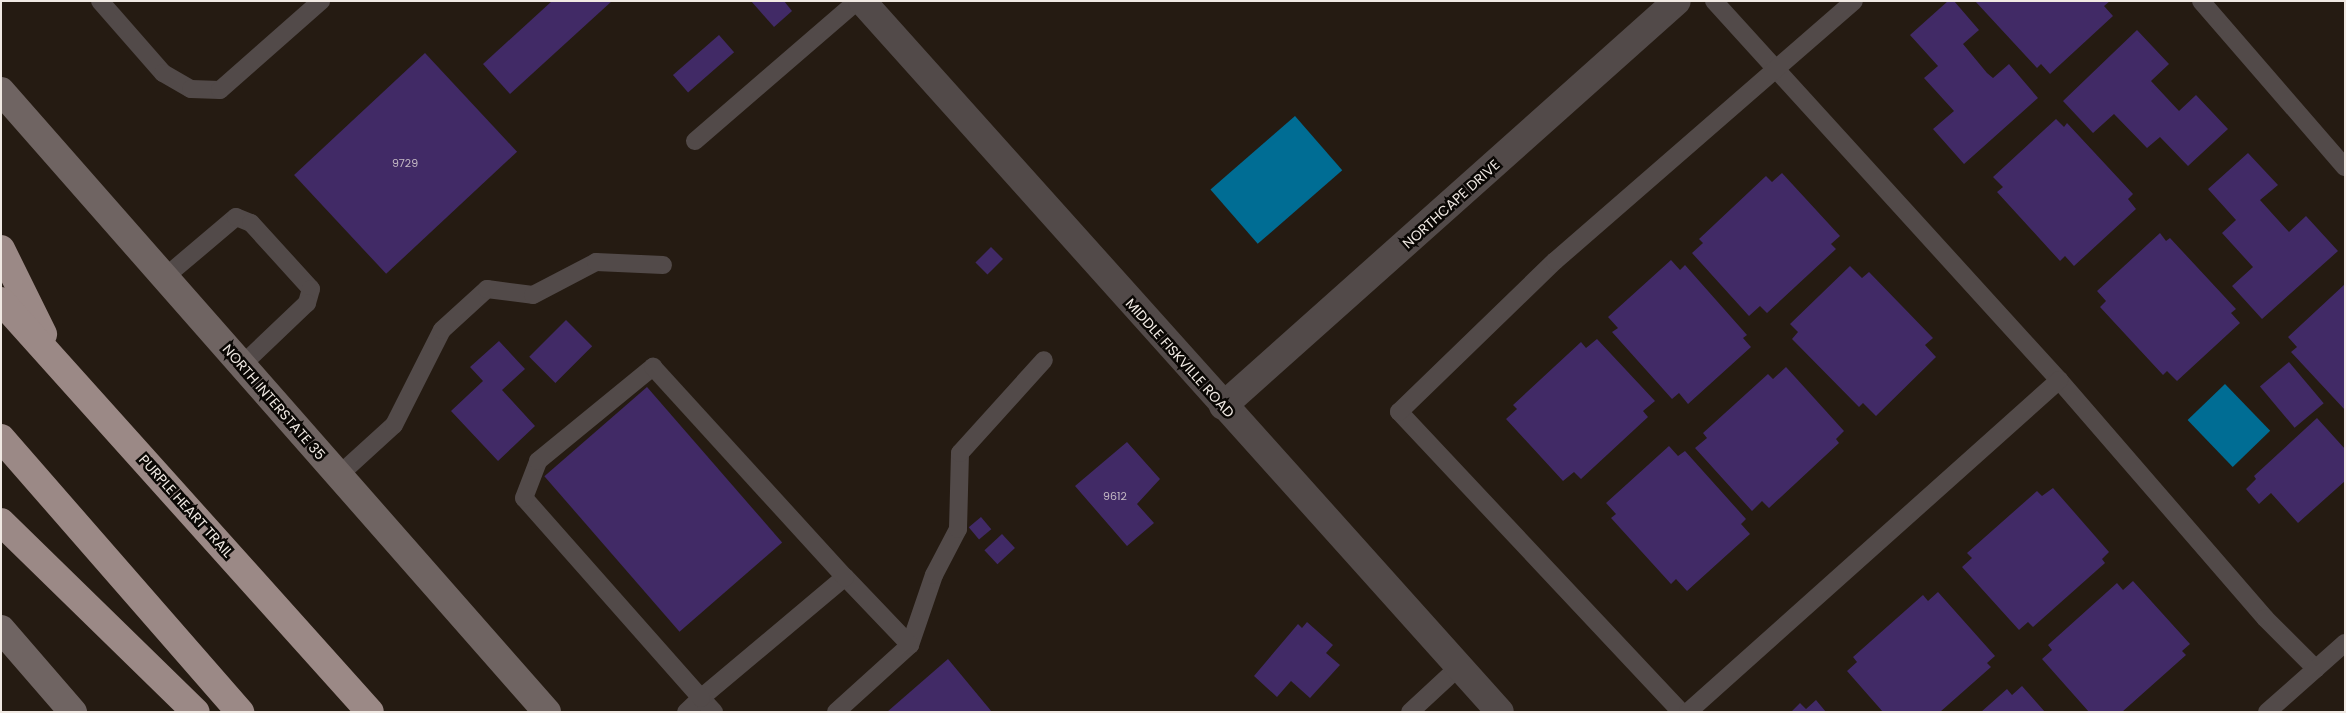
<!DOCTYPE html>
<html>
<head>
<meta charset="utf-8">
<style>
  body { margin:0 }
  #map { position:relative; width:2346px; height:713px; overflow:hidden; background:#251b12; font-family:Poppins,sans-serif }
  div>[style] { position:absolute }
  .water>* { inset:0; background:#006d94; transform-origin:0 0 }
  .building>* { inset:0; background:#412a66; transform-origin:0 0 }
  .lane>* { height:18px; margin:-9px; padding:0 9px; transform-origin:9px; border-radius:9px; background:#524a49 }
  .street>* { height:28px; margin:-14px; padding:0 14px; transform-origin:14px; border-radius:14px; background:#524a49 }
  .secondary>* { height:28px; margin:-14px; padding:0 14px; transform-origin:14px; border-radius:14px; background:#6f6462 }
  .highway>* { height:28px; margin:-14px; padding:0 14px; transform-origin:14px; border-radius:14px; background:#9b8986 }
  span { translate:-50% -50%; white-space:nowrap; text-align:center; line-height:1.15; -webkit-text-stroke:5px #0a0704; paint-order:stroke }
  .number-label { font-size:11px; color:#c4b9c4 }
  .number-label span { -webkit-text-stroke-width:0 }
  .street-label { font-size:14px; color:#f0e9e3 }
  .frame { position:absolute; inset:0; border:2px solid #f0e9e3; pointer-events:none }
</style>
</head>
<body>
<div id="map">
  <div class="water">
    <i style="left:1295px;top:116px;width:72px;height:112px;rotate:49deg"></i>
    <i style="left:2225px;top:384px;width:65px;height:52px;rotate:46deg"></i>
  </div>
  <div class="building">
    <i style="clip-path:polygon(552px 1px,612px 1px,510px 94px,483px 64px)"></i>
    <i style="clip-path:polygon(751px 1px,784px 1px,792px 11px,774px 27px)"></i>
    <i style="clip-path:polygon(1948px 1px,1954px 1px,1979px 30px,1963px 44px,1987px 73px,1993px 78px,2009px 64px,2038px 98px,1964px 164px,1933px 129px,1954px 111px,1924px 78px,1938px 66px,1910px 35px)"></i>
    <i style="clip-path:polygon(1975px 1px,2110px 1px,2104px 6px,2113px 16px,2050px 74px,2041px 64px,2037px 68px)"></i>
    <i style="clip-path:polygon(2137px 30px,2169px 64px,2151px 81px,2179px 111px,2196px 95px,2228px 129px,2188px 166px,2160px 137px,2147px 148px,2114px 114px,2093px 133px,2063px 101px)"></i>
    <i style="left:719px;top:35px;width:23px;height:61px;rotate:49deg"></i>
    <i style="left:425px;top:53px;width:135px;height:179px;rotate:47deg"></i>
    <i style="clip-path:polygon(2056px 119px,2064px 127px,2067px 123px,2133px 194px,2128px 199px,2136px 209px,2074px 266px,2065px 256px,2060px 261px,1997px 192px,2003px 187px,1993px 177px)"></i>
    <i style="clip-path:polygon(2248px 153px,2278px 185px,2260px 200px,2289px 232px,2306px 216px,2338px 251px,2262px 319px,2232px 286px,2253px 267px,2222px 233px,2236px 220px,2208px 189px)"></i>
    <i style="clip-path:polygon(1782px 173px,1840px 236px,1831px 244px,1836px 249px,1767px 313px,1760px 306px,1749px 316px,1692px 253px,1703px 243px,1699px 239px,1766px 176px,1772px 182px)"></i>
    <i style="clip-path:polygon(2160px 233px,2166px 241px,2170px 238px,2236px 309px,2231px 313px,2240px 323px,2177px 381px,2167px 371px,2163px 375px,2100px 307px,2106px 301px,2097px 291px)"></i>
    <i style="left:991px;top:247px;width:17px;height:22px;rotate:45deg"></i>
    <i style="clip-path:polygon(1671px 260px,1680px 270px,1685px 265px,1747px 335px,1743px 338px,1751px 347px,1688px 404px,1679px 393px,1672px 399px,1612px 332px,1618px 328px,1608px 317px)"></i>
    <i style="clip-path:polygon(1850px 266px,1862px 278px,1869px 272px,1933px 338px,1925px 345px,1936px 357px,1876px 416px,1863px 403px,1859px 407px,1792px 339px,1798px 332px,1790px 324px)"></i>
    <i style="clip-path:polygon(2345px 284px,2345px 410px,2291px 352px,2297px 347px,2288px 337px)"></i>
    <i style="left:566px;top:320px;width:37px;height:52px;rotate:45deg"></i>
    <i style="clip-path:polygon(1597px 339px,1655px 401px,1643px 411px,1648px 417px,1581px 479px,1574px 472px,1563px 481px,1506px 419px,1517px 409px,1513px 405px,1581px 342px,1586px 348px)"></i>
    <i style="clip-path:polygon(499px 341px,525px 369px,502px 390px,535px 426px,498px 461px,451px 411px,483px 381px,470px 367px)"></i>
    <i style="left:2289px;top:362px;width:54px;height:38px;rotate:50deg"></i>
    <i style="clip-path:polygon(1786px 367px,1844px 431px,1836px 439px,1839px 443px,1769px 508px,1762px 501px,1752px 511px,1695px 448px,1707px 438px,1703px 433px,1768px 374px,1773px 379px)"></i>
    <i style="left:647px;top:387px;width:206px;height:136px;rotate:49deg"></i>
    <i style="clip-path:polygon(2317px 418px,2345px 449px,2345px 481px,2298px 523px,2271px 493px,2259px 504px,2246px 489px,2256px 479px,2254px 476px)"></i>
    <i style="clip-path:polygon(1127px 442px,1160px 479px,1137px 504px,1154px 523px,1127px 546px,1075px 486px)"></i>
    <i style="clip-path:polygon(1669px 446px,1678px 456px,1685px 451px,1746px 519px,1741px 524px,1750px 534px,1687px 591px,1676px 579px,1671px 584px,1611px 518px,1616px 514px,1606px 503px)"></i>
    <i style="clip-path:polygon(2053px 488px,2109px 552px,2102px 559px,2105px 563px,2033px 627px,2028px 622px,2019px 630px,1962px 567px,1972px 558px,1967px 553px,2037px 491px,2042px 496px)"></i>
    <i style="left:981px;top:517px;width:16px;height:16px;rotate:50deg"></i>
    <i style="left:1002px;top:534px;width:19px;height:24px;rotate:47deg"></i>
    <i style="clip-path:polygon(2133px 581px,2190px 644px,2182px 651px,2186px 655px,2122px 712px,2089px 712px,2042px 659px,2052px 650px,2048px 645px,2117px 583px,2123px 590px)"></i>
    <i style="clip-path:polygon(1938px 592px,1995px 656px,1987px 663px,1991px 667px,1940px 712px,1883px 712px,1847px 671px,1857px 662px,1853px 657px,1923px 595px,1928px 601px)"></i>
    <i style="clip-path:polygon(1307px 622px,1333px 645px,1326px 653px,1340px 665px,1310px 698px,1291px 681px,1277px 697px,1254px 676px,1298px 624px,1302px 628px)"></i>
    <i style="clip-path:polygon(948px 659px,992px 712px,887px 712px)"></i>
    <i style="clip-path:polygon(2022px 686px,2045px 712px,1981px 712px,2007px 689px,2012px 695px)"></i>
    <i style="clip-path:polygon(1816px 700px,1826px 712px,1791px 712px,1800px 703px,1806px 709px)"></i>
  </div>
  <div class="lane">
    <i style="left:100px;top:1px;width:96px;rotate:48.8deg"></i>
    <i style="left:163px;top:73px;width:32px;rotate:30deg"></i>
    <i style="left:191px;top:89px;width:29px;rotate:2deg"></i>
    <i style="left:220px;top:90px;width:135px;rotate:-41.4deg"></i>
    <i style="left:1714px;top:1px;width:513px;rotate:47.69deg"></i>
    <i style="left:2059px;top:380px;width:315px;rotate:49.1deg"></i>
    <i style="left:2265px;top:618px;width:72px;rotate:45deg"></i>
    <i style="left:2201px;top:1px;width:220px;rotate:49.1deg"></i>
    <i style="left:695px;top:141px;width:214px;rotate:-40.8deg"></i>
    <i style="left:165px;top:277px;width:93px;rotate:-40.2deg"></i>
    <i style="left:236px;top:217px;width:16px;rotate:22deg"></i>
    <i style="left:251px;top:223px;width:89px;rotate:47.7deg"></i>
    <i style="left:311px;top:289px;width:15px;rotate:106deg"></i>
    <i style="left:307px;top:303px;width:90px;rotate:136.4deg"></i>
    <i style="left:339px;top:475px;width:74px;rotate:-42.3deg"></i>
    <i style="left:394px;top:425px;width:106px;rotate:-63.2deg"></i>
    <i style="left:442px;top:330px;width:61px;rotate:-42.3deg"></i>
    <i style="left:487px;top:289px;width:46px;rotate:7.4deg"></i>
    <i style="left:533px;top:295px;width:71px;rotate:-27.6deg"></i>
    <i style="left:596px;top:262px;width:67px;rotate:2.6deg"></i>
    <i style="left:910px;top:645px;width:74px;rotate:-71.1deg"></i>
    <i style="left:934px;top:575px;width:52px;rotate:-62.4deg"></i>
    <i style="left:958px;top:529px;width:76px;rotate:-88.5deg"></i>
    <i style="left:960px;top:453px;width:125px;rotate:-47.9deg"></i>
    <i style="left:686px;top:712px;width:21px;rotate:-43deg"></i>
    <i style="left:701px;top:698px;width:19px;rotate:47deg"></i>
    <i style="left:836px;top:712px;width:100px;rotate:-42.2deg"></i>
    <i style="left:910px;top:645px;width:94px;rotate:-133.7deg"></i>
    <i style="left:845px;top:577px;width:188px;rotate:140deg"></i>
    <i style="left:701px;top:698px;width:267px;rotate:-131.5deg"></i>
    <i style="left:524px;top:498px;width:40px;rotate:-69deg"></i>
    <i style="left:538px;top:461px;width:149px;rotate:-39.3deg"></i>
    <i style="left:653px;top:367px;width:285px;rotate:47.6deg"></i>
    <i style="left:1410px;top:712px;width:69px;rotate:-42.7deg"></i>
    <i style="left:1681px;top:712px;width:412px;rotate:-133.2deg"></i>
    <i style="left:1399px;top:412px;width:217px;rotate:-44.1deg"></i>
    <i style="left:1555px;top:261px;width:396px;rotate:-41deg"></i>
    <i style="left:1688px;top:712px;width:498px;rotate:-41.8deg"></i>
    <i style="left:2267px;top:712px;width:104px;rotate:-41.5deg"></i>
  </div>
  <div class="street">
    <i style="left:862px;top:1px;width:955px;rotate:48.1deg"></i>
    <i style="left:1223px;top:406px;width:608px;rotate:-41.74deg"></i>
  </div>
  <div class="secondary">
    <i style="left:1px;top:91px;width:827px;rotate:48.68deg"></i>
    <i style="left:1px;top:629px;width:110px;rotate:49.1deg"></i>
  </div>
  <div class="highway">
    <i style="left:1px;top:249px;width:95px;rotate:63.7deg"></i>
    <i style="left:1px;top:301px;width:552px;rotate:48.08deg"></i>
    <i style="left:1px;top:438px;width:364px;rotate:48.9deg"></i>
    <i style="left:1px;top:522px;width:272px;rotate:44.3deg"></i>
  </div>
  <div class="number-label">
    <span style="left:405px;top:163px">9729</span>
    <span style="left:1115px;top:496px">9612</span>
  </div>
  <div class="street-label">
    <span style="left:1451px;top:204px;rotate:-42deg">NORTHCAPE DRIVE</span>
    <span style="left:1180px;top:358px;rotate:48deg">MIDDLE FISKVILLE ROAD</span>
    <span style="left:274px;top:402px;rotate:49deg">NORTH INTERSTATE 35</span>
    <span style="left:186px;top:506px;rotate:48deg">PURPLE HEART TRAIL</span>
  </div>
  <div class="frame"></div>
</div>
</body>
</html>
